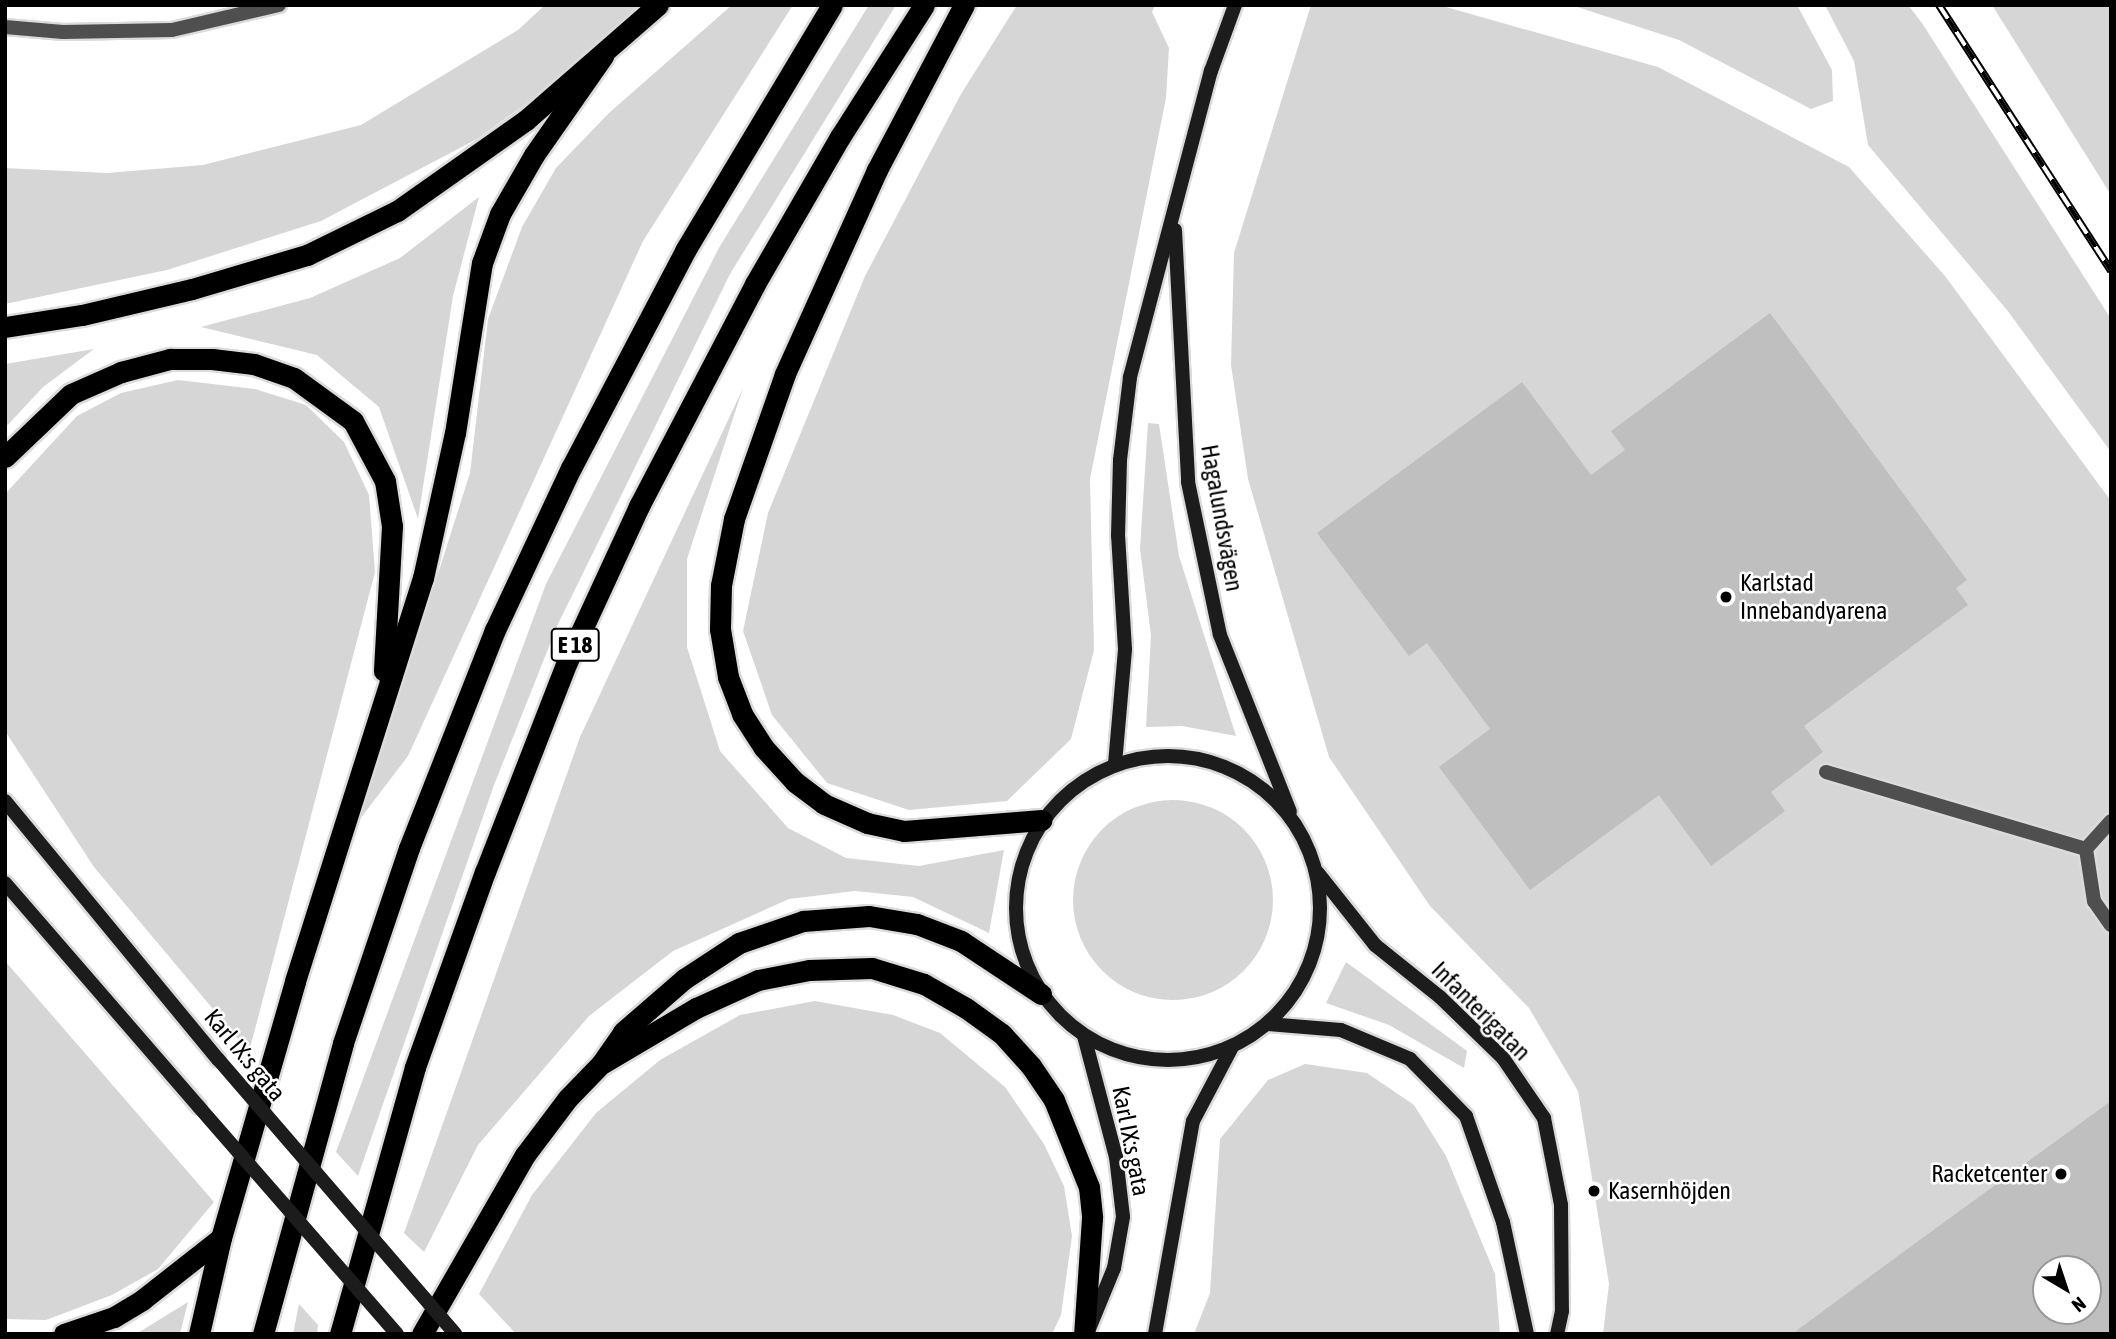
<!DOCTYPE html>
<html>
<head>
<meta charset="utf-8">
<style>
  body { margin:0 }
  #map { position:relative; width:2116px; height:1339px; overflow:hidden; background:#fff; font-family:"Asap Condensed",sans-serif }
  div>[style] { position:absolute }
  .green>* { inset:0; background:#d6d6d6 }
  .round { border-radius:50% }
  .building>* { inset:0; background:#bfbfbf }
  .roads { filter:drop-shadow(2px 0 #dbdbdb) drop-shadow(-2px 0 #dbdbdb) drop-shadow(0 2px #dbdbdb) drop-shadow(0 -2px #dbdbdb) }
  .lane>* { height:14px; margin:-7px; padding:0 7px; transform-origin:7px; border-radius:7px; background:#4f4f4f }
  .secondary>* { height:14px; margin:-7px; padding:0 7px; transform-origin:7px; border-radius:7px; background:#1c1c1c }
  .secondary>.ring { margin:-7px; padding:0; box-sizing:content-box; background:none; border:14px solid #1c1c1c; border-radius:50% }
  .highway>* { height:21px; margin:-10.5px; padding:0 10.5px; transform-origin:10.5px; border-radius:10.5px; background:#000 }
  .rail>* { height:8px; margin-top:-4px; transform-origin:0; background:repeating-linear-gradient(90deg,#fff 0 16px,#000 0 32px); box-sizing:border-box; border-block:2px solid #000 }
  .secondary-bridge>* { height:14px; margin:-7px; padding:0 7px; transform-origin:7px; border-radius:7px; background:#1c1c1c }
  .dots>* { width:19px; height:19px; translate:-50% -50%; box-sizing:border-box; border:4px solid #fff; border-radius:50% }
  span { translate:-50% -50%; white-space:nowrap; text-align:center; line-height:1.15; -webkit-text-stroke:5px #fff; paint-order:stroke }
  .shield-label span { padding:2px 5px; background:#fff; border:2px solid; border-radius:5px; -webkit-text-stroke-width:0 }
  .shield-label { font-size:23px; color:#000; font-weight:700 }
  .street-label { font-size:24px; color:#000 }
  .poi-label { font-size:24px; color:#000 }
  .left { translate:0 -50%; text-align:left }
  .right { translate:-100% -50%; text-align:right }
  .frame { position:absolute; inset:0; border:7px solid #000; pointer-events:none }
  .north { position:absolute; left:2032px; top:1255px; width:70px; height:70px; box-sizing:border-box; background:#fff; border:2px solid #999; border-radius:50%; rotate:141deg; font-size:19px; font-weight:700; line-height:28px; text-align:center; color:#000 }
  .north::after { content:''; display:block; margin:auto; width:24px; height:32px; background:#000; clip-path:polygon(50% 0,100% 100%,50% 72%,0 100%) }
</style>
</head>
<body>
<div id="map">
  <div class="green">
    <i style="clip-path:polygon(545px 5px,639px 5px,548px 88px,477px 139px,321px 221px,167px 270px,5px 304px,5px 168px,107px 173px,203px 165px,361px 125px,518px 30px)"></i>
    <i style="clip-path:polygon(732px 5px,793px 5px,643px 241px,408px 756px,360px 819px,470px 473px,488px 319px,522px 227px,556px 168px,609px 113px)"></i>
    <i style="clip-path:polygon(869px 5px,896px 5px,730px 274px,558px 624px,494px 785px,358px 1176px,336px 1152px,546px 584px,720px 246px)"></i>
    <i style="clip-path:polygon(1017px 5px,1155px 5px,1152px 12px,1169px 48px,1166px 98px,1090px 479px,1094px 650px,1071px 739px,1007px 801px,909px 810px,827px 783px,772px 715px,743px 631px,768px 513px,865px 276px,961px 94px)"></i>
    <i style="clip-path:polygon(evenodd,1311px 5px,1439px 5px,1658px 67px,1849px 167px,1945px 276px,2111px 501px,2111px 1334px,1603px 1334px,1609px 1284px,1578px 1091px,1529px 1008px,1430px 906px,1329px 757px,1248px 479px,1231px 365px,1234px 253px,1311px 5px,2046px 1269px,2088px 1269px,2088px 1311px,2046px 1311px,2046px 1269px)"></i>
    <i style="clip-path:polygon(1571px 5px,1797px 5px,1832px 70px,1833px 101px,1811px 109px,1679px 40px)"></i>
    <i style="clip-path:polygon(1825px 5px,1908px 5px,1922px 23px,2111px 319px,2111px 452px,2007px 310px,1868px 145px,1854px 61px)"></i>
    <i style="clip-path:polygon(1992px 5px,2111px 5px,2111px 195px)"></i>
    <i style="clip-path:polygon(479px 197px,453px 296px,418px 519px,379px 407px,317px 355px,201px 327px,310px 298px,400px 258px)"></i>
    <i style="clip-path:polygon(94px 349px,43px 387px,5px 428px,5px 364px)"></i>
    <i style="clip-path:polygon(178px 380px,255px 389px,306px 405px,344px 442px,369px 495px,375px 572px,249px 1052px,94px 867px,5px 731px,5px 494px,77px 416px,121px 393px)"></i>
    <i style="clip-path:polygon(743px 388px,687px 559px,687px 647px,720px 751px,788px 828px,846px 858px,919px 866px,1004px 850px,989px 933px,913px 897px,855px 891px,789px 899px,673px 951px,589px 1016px,478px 1145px,424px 1252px,404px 1233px,580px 737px)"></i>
    <i style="clip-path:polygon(1148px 423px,1159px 424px,1179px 556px,1236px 736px,1182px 726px,1146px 727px,1151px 635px,1140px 549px)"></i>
    <i class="round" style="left:1073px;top:800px;width:200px;height:200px"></i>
    <i style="clip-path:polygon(5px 961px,214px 1202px,158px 1269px,112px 1295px,46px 1320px,5px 1319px)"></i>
    <i style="clip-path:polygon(1346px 962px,1467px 1051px,1464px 1068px,1389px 1025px,1326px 1003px)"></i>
    <i style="clip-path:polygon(815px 1001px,893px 1015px,940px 1033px,1005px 1087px,1044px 1144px,1064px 1186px,1072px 1236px,1061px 1315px,1052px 1334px,516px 1334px,479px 1294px,532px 1195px,596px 1113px,660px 1060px,740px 1015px)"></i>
    <i style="clip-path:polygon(1305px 1064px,1367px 1073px,1414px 1105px,1446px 1156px,1495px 1274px,1500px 1334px,1194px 1334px,1210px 1293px,1220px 1139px,1268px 1080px)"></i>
    <i style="clip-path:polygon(188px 1302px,180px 1334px,136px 1334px)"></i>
    <i style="clip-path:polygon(299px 1304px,318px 1325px,317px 1334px,293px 1334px)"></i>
  </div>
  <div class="building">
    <i style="clip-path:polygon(1770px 313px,1967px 580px,1956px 588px,1968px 605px,1804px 726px,1823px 752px,1771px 792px,1785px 811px,1711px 866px,1659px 795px,1530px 890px,1439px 767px,1490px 729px,1427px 643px,1409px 656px,1317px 533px,1522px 382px,1591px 475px,1625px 450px,1611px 431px)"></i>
    <i style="clip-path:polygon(evenodd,2111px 1101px,2111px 1334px,1792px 1334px,1910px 1247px,2111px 1101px,2046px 1269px,2088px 1269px,2088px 1311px,2046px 1311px,2046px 1269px)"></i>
  </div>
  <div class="roads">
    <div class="lane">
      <i style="left:5px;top:27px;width:58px;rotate:4.9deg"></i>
      <i style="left:63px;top:32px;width:109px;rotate:-1.1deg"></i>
      <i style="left:172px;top:30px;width:110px;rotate:-13.2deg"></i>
      <i style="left:1826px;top:772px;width:271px;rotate:16.5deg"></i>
      <i style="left:2111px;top:821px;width:38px;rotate:132deg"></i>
      <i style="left:2086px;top:849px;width:53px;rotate:81.3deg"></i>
      <i style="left:2094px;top:901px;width:29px;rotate:55deg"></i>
    </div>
    <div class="secondary">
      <i style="left:1175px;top:230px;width:252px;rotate:87deg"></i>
      <i style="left:1188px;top:482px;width:156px;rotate:78.2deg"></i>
      <i style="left:1220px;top:635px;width:190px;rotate:68.4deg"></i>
      <i class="ring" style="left:1016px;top:756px;width:290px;height:290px"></i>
      <i style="left:1115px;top:764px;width:115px;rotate:-85deg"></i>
      <i style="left:1125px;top:649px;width:113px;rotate:-93.5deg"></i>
      <i style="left:1118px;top:536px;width:76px;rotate:-88.5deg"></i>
      <i style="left:1120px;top:460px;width:84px;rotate:-83.1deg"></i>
      <i style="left:1130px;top:377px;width:317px;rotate:-75.2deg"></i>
      <i style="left:1211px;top:71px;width:70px;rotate:-70deg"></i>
      <i style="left:5px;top:801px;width:335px;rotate:50.5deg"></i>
      <i style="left:1318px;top:873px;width:92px;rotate:51.6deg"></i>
      <i style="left:1375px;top:945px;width:83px;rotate:38.7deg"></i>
      <i style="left:1440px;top:997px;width:88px;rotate:44.1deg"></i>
      <i style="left:1503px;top:1058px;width:73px;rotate:55.7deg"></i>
      <i style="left:1544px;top:1118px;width:89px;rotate:78.9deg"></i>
      <i style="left:1561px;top:1205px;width:106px;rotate:89.5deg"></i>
      <i style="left:1562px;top:1311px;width:24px;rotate:102deg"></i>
      <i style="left:5px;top:883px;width:296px;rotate:49.1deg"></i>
      <i style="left:1268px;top:1024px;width:73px;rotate:4.7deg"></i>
      <i style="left:1341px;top:1030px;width:75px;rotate:22.8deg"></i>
      <i style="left:1410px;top:1059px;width:80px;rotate:45.5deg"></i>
      <i style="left:1466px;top:1116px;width:112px;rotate:70.8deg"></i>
      <i style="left:1503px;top:1222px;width:115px;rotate:77.9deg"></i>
      <i style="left:1084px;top:1036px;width:125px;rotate:75.2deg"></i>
      <i style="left:1116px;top:1157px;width:60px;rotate:83.3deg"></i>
      <i style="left:1123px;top:1217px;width:52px;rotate:100deg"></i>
      <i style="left:1114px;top:1268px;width:66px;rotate:112.3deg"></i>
      <i style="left:1155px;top:1334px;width:216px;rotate:-79.9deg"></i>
      <i style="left:1193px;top:1121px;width:84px;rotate:-62.2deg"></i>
    </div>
    <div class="highway">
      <i style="left:964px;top:5px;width:187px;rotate:117.8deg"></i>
      <i style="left:877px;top:170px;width:224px;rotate:114.3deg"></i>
      <i style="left:785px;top:374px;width:154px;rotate:109.4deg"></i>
      <i style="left:734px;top:519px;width:67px;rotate:101.1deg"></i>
      <i style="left:721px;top:585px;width:44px;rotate:91.3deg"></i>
      <i style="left:720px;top:629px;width:49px;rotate:80.5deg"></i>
      <i style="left:728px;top:677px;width:40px;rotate:69deg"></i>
      <i style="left:742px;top:714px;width:40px;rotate:57.1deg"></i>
      <i style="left:764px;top:748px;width:46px;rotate:47.6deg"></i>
      <i style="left:795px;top:782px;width:36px;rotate:37deg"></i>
      <i style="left:824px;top:804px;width:47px;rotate:23.8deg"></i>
      <i style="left:867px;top:823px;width:38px;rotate:12deg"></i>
      <i style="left:904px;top:831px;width:138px;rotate:-4.6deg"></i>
      <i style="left:5px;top:327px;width:78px;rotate:-8.9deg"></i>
      <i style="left:82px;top:315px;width:113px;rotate:-13.3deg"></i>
      <i style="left:192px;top:289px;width:120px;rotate:-16.5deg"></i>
      <i style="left:307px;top:255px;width:100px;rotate:-26.1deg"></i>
      <i style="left:397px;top:211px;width:158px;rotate:-35.2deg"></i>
      <i style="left:526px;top:120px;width:175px;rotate:-41.1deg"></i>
      <i style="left:5px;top:457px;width:91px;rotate:-43.7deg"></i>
      <i style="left:71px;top:394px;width:55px;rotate:-23.7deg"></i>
      <i style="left:121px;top:372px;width:51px;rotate:-14.9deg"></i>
      <i style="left:170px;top:359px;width:42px"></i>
      <i style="left:212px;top:359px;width:42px;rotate:6.8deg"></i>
      <i style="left:254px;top:364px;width:42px;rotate:19.3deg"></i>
      <i style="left:294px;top:378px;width:73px;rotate:36.1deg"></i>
      <i style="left:353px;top:421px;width:68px;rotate:61.9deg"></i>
      <i style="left:385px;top:481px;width:46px;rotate:81.2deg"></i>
      <i style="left:392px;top:526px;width:145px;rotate:93.2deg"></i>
      <i style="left:603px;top:1063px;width:108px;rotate:-30.6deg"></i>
      <i style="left:696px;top:1008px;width:68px;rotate:-24.3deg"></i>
      <i style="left:758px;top:980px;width:52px;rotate:-11.1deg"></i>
      <i style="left:809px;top:970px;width:63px;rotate:-1.8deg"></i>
      <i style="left:872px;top:968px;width:54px;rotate:17.1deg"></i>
      <i style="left:924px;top:984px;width:48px;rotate:29.7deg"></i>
      <i style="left:966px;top:1008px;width:44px;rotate:35.8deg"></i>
      <i style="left:1002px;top:1034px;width:43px;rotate:47.8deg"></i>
      <i style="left:1031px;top:1066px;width:41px;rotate:55.9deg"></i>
      <i style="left:1054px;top:1100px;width:94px;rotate:68.1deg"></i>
      <i style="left:1089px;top:1187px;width:31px;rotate:84deg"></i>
      <i style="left:1092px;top:1218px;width:116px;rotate:93.9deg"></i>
      <i style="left:64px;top:1334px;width:53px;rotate:-18.8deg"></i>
      <i style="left:114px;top:1317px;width:33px;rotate:-31deg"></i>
      <i style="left:142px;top:1300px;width:100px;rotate:-38.1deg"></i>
      <i style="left:199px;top:1334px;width:98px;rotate:-77.1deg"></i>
      <i style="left:221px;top:1238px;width:267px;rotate:-73.9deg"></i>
      <i style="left:295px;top:981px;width:423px;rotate:-72.4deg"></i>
      <i style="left:423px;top:578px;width:148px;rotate:-77.6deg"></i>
      <i style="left:455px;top:433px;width:172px;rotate:-81deg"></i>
      <i style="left:482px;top:263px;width:52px;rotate:-69.8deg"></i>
      <i style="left:500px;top:214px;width:68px;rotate:-60deg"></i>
      <i style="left:534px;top:155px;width:121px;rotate:-55.1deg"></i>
      <i style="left:263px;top:1334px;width:302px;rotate:-74.6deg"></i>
      <i style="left:343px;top:1043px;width:206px;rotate:-71.3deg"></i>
      <i style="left:409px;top:848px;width:234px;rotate:-68.5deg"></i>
      <i style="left:495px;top:630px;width:179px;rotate:-64.9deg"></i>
      <i style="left:571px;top:468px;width:247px;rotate:-62.3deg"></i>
      <i style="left:686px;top:249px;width:284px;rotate:-59.1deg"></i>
      <i style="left:340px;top:1334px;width:277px;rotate:-74.3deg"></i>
      <i style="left:415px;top:1067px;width:207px;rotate:-70.3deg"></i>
      <i style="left:485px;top:872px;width:225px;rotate:-68.7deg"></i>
      <i style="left:567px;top:662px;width:172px;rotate:-65.2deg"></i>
      <i style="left:639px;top:506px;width:250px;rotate:-62.4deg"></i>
      <i style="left:755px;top:284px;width:170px;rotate:-60deg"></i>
      <i style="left:840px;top:137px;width:156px;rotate:-57.5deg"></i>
      <i style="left:422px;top:1334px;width:207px;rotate:-60.1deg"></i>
      <i style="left:525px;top:1155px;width:71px;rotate:-53deg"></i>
      <i style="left:568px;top:1098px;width:47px;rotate:-45.9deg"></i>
      <i style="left:601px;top:1064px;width:39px;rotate:-55deg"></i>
      <i style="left:623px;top:1032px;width:81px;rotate:-41deg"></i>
      <i style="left:684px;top:979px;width:66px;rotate:-33.2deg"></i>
      <i style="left:739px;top:943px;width:68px;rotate:-19deg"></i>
      <i style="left:803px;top:921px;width:66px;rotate:-4.3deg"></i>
      <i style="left:869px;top:916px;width:49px;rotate:9.5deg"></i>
      <i style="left:917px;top:924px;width:47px;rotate:21.1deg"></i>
      <i style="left:961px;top:941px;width:96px;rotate:33.5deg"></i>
    </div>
  </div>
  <div class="rail">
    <i style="left:1939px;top:5px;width:317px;rotate:57.1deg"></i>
  </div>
  <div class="secondary-bridge">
    <i style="left:218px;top:1059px;width:363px;rotate:49.2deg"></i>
    <i style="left:199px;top:1107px;width:301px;rotate:48.9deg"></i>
  </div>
  <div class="dots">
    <i style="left:1726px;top:597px;background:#000"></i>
    <i style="left:2061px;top:1174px;background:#000"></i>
    <i style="left:1594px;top:1191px;background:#000"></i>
  </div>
  <div class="shield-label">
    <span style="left:575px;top:645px">E 18</span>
  </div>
  <div class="street-label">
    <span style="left:1222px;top:518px;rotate:80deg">Hagalundsvägen</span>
    <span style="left:1481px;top:1011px;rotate:45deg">Infanterigatan</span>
    <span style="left:245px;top:1055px;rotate:50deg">Karl IX:s gata</span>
    <span style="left:1131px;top:1141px;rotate:79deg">Karl IX:s gata</span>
  </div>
  <div class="poi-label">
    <span class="left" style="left:1740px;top:597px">Karlstad<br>Innebandyarena</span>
    <span class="right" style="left:2047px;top:1174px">Racketcenter</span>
    <span class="left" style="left:1608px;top:1191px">Kasernhöjden</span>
  </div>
  <div class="frame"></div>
  <div class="north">N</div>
</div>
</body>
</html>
